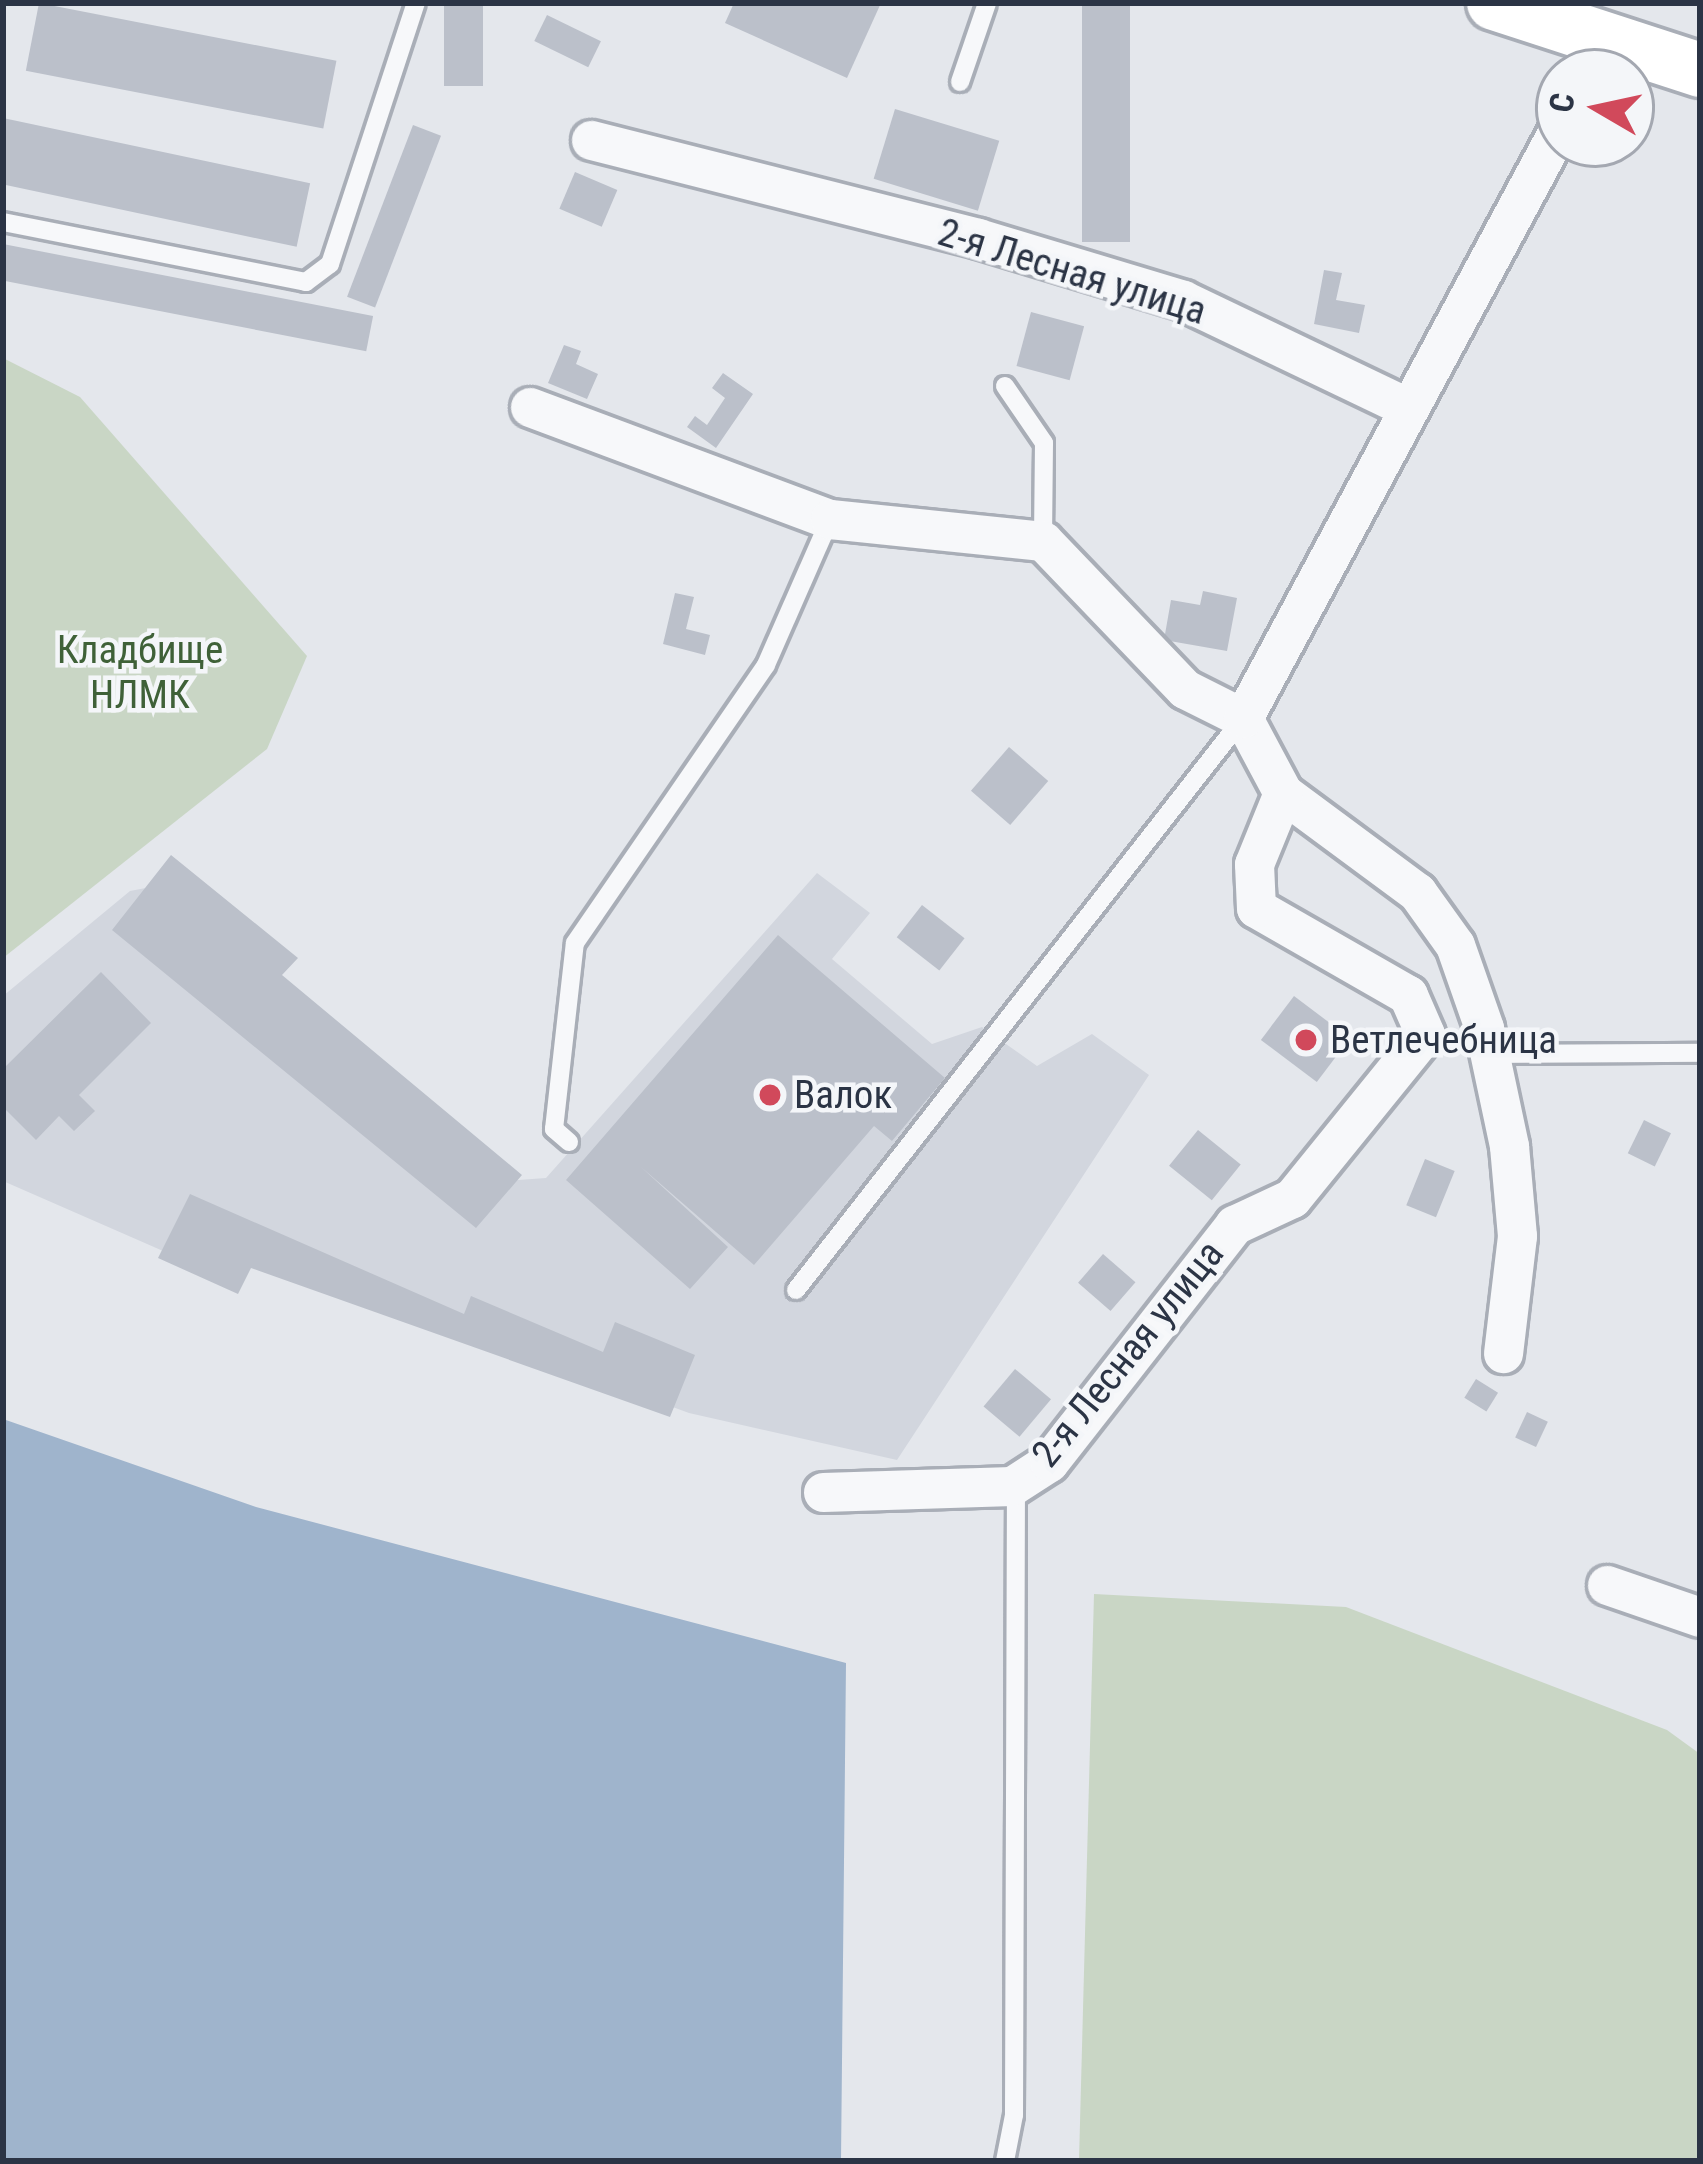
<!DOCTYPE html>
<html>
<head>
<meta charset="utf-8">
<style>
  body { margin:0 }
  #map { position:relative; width:1703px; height:2164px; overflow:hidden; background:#e4e7ec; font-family:"Roboto Condensed",sans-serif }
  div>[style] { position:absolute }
  .built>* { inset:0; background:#d2d6de }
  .green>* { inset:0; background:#c9d6c5 }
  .water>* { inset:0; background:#9fb4cc }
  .building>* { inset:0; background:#bbc0ca; transform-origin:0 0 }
  .roads { filter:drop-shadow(3px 0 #a9aeb7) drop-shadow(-3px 0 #a9aeb7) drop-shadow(0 3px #a9aeb7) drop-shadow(0 -3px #a9aeb7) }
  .service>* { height:18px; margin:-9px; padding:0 9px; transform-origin:9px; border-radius:9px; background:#f7f8fa }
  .minor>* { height:39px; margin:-19.5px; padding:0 19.5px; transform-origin:19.5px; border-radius:19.5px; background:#f7f8fa }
  .secondary>* { height:54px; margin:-27px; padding:0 27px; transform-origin:27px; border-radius:27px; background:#fff }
  .dots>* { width:33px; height:33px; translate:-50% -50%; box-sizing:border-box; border:6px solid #f4f6f9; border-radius:50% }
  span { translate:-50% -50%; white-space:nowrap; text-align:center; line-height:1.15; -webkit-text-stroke:9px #f4f6f9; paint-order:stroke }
  .street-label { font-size:39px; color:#2b3445 }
  .park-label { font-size:39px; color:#3f6138 }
  .poi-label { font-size:39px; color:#2b3445 }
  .left { translate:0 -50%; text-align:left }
  .frame { position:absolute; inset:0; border:6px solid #2b3445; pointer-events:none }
  .north { position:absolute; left:1535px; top:48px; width:120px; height:120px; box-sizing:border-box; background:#f4f6f9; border:3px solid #a4a8b1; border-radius:50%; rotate:279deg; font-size:33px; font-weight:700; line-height:48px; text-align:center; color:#2b3445 }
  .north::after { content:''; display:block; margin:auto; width:42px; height:54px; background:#d1495b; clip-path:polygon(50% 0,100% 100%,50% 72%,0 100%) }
</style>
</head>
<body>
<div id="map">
  <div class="built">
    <i style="clip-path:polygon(817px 873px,870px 913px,832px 959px,932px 1044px,982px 1027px,1037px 1066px,1092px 1034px,1149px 1075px,897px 1460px,689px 1413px,250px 1252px,234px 1282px,3px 1181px,3px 996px,130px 891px,172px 883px,505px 1181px,546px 1178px)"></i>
  </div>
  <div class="green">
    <i style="clip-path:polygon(3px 358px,80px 397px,307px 656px,267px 749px,3px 958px)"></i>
    <i style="clip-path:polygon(1094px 1594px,1346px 1607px,1667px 1730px,1700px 1754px,1700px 2161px,1079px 2161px)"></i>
  </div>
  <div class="water">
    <i style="clip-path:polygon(3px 1419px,256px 1507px,846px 1663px,841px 2161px,3px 2161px)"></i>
  </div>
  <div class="building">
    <i style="left:39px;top:3px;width:303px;height:69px;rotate:11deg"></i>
    <i style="left:444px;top:3px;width:39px;height:83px"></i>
    <i style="clip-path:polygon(734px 3px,881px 3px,847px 78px,725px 23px)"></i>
    <i style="left:1082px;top:3px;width:48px;height:239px"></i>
    <i style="left:547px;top:15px;width:60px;height:29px;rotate:26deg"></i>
    <i style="left:895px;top:109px;width:109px;height:73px;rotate:17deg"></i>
    <i style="left:3px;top:118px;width:314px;height:65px;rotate:12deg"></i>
    <i style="left:413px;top:125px;width:30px;height:184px;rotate:21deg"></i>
    <i style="left:575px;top:172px;width:46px;height:40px;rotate:23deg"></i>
    <i style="left:3px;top:244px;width:377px;height:36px;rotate:11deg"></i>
    <i style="clip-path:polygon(1324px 270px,1342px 273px,1336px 300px,1365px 305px,1359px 333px,1314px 324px)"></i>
    <i style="left:1031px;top:312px;width:55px;height:56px;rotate:15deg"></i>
    <i style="clip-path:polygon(564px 345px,581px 351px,576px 364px,598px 374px,587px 399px,548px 383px)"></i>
    <i style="clip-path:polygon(723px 373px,753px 394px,716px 448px,687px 427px,695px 416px,707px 425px,725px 398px,712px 388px)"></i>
    <i style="clip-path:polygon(1203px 591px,1237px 598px,1227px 651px,1164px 640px,1171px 600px,1200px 605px)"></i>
    <i style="clip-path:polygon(675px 593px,694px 597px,686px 629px,710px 635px,705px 655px,663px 644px)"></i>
    <i style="left:1009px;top:747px;width:52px;height:58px;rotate:41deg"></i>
    <i style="clip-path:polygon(171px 855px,298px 958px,282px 975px,522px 1175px,476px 1228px,112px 930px)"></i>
    <i style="left:922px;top:905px;width:54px;height:41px;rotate:38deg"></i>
    <i style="clip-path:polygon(778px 935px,945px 1078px,892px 1141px,874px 1126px,754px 1265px,641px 1167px,728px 1247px,690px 1289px,566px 1180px)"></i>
    <i style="clip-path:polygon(101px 972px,151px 1023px,79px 1095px,95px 1111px,74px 1131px,59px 1116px,36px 1140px,3px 1107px,3px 1069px)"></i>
    <i style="left:1294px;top:996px;width:70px;height:55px;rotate:37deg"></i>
    <i style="left:1644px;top:1120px;width:30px;height:37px;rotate:26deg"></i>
    <i style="left:1198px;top:1130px;width:55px;height:46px;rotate:39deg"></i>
    <i style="left:1425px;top:1159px;width:32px;height:50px;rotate:22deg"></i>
    <i style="clip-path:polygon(190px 1194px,464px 1314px,471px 1296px,603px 1352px,615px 1322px,695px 1355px,670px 1417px,251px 1268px,238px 1294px,158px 1258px)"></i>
    <i style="left:1103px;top:1254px;width:43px;height:38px;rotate:41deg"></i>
    <i style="left:1015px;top:1369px;width:47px;height:49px;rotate:40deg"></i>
    <i style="left:1476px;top:1379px;width:26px;height:22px;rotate:32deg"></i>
    <i style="left:1527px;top:1412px;width:23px;height:28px;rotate:25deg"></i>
  </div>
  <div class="roads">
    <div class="service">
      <i style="left:960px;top:82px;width:83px;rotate:-71.1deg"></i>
      <i style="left:3px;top:222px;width:309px;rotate:11.2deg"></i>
      <i style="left:306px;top:282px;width:30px;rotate:-37deg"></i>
      <i style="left:330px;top:264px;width:275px;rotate:-71.8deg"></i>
      <i style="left:1005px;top:386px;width:69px;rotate:55.6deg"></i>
      <i style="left:1044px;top:443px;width:98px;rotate:90.6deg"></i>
      <i style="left:1490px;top:1054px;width:210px;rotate:-0.3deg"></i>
      <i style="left:569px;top:1142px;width:20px;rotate:-139deg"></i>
      <i style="left:554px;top:1129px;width:187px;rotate:-83.6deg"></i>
      <i style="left:575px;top:943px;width:337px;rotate:-55.5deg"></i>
      <i style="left:766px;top:665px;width:159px;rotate:-66.3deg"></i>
      <i style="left:796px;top:1290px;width:726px;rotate:-51.99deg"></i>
      <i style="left:1005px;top:2161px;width:47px;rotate:-78.9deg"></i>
      <i style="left:1014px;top:2115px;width:632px;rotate:-89.82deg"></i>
    </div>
    <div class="minor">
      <i style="left:591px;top:140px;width:399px;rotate:14.2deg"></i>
      <i style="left:978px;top:238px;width:214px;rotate:16.8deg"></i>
      <i style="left:1183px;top:300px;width:250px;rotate:25.6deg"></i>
      <i style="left:530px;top:407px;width:320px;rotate:20.5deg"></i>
      <i style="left:830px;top:519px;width:214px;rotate:5.9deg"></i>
      <i style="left:1043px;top:541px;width:205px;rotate:46.2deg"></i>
      <i style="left:1185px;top:689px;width:65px;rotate:26.6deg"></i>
      <i style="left:1283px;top:793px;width:167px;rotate:36.5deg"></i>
      <i style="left:1417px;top:892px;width:65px;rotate:54.4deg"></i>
      <i style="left:1455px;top:945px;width:88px;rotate:70.7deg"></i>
      <i style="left:1484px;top:1028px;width:121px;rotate:78deg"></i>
      <i style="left:1509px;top:1146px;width:90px;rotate:84.9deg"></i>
      <i style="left:1517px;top:1236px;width:118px;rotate:96.8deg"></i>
      <i style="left:823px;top:1492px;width:189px;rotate:-1.8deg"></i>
      <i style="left:1012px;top:1486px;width:44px;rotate:-33deg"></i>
      <i style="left:1049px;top:1462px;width:301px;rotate:-52deg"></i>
      <i style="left:1234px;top:1225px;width:64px;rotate:-25deg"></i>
      <i style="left:1292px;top:1198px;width:211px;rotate:-51deg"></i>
      <i style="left:1425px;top:1034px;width:43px;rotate:-113.6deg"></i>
      <i style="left:1408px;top:995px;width:175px;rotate:-150.2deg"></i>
      <i style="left:1256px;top:908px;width:44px;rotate:-92.6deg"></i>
      <i style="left:1254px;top:864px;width:77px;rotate:-67.8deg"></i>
      <i style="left:1283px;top:793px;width:85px;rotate:-118.1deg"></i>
      <i style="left:1243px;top:718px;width:668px;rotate:-61.79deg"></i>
      <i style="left:1607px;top:1585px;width:98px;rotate:19deg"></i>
    </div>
    <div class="secondary">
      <i style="left:1494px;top:3px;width:217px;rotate:18deg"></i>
    </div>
  </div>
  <div class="dots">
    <i style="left:1306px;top:1040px;background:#d1495b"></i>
    <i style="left:770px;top:1095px;background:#d1495b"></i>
  </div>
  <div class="street-label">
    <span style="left:1072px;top:272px;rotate:17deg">2-я Лесная улица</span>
    <span style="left:1128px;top:1354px;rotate:-51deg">2-я Лесная улица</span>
  </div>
  <div class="park-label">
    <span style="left:140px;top:673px">Кладбище<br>НЛМК</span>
  </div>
  <div class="poi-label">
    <span class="left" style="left:1330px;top:1040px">Ветлечебница</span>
    <span class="left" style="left:794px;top:1095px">Валок</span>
  </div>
  <div class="frame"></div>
  <div class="north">С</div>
</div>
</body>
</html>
